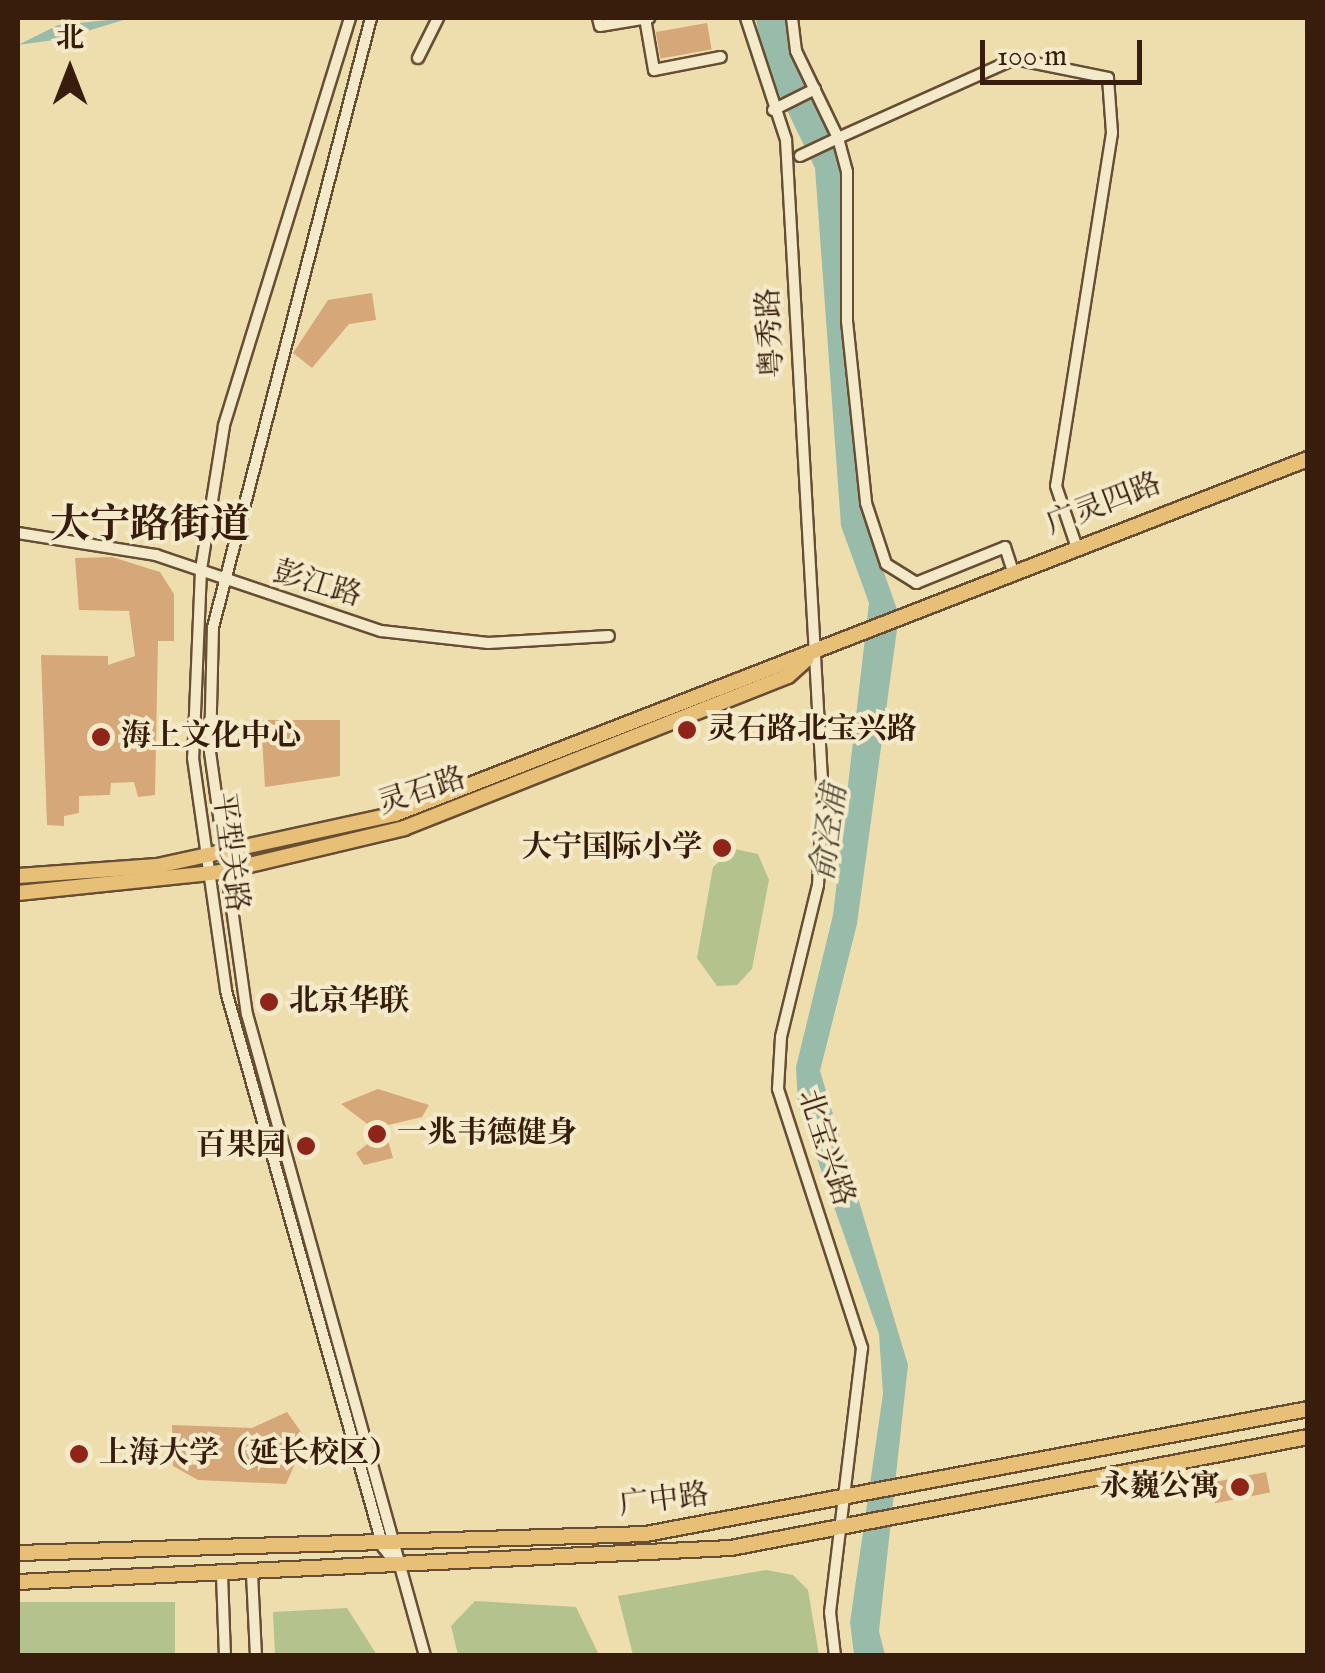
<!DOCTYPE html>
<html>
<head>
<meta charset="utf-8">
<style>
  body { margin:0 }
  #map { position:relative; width:1325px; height:1673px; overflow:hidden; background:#eedeae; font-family:"IM FELL English","Noto Serif SC",serif }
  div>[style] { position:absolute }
  .green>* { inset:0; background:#b4c28e; transform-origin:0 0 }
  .water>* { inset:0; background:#99bcaa }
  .building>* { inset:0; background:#d6a779; transform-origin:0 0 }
  .roads { filter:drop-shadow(2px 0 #664d34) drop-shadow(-2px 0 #664d34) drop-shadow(0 2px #664d34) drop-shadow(0 -2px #664d34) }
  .minor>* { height:10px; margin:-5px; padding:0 5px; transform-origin:5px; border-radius:5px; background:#f4eaca }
  .major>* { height:14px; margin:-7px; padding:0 7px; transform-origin:7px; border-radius:7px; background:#e7bf77 }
  .dots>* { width:28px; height:28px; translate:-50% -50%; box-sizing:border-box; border:5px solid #f4eaca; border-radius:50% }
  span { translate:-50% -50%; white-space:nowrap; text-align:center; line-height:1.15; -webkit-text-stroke:8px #f4eaca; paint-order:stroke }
  .street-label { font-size:30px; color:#381d0c }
  .poi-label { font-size:30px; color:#381d0c; font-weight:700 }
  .left { translate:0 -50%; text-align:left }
  .right { translate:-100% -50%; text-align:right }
  .water-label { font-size:32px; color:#554d3b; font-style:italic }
  .district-label { font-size:40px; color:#381d0c; font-weight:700 }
  .frame { position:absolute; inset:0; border:20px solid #381d0c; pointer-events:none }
  .north { position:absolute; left:20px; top:20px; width:100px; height:100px; -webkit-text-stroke:8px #f4eaca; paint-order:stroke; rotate:0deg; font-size:28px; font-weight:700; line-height:40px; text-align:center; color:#381d0c }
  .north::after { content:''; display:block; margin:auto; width:35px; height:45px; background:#381d0c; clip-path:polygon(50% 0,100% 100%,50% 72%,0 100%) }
  .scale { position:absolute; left:980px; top:40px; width:162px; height:45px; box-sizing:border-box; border:5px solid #381d0c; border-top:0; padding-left:12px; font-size:30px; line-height:35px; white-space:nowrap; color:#381d0c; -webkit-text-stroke:8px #f4eaca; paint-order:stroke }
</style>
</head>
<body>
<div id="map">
  <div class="green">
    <i style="clip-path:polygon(735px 849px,758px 854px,769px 880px,752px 969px,737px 985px,717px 986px,697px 958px,713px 867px)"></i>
    <i style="clip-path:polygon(766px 1570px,793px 1575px,808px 1590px,819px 1655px,633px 1655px,618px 1596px)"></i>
    <i style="clip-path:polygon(475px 1601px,576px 1607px,599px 1655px,458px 1655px,451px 1626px)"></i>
    <i style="left:18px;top:1602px;width:157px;height:53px"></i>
    <i style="clip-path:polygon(347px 1608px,377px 1655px,275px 1655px,273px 1612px)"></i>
  </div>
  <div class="water">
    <i style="clip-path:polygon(130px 18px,61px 39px,18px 45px,58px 25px)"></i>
    <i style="clip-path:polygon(756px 18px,786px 18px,789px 49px,841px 162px,862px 510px,899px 615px,857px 924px,820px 1071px,908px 1365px,879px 1631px,885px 1655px,854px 1655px,850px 1622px,883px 1394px,879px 1334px,798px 1105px,796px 1067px,833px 915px,869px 603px,841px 526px,815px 168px,763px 61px)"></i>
  </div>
  <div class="building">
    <i style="left:707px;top:23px;width:27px;height:52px;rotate:80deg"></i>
    <i style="clip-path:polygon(372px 293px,376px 320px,349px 324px,312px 368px,293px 353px,328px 300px)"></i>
    <i style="clip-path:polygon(112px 557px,160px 572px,174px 594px,174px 641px,158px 641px,155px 795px,138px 797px,134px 782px,111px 783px,110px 795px,79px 796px,79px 813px,64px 816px,64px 826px,47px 825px,41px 655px,108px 656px,108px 665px,135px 656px,129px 611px,79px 610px,75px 558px)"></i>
    <i style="clip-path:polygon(261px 720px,340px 720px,340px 776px,265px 787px)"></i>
    <i style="clip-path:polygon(378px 1089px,429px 1105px,422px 1117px,384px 1126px,393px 1158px,364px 1165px,356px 1153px,370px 1142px,370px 1126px,341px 1104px)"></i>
    <i style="clip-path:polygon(287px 1412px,306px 1439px,286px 1484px,198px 1480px,173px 1466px,172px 1425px,252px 1428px)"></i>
    <i style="left:1266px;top:1472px;width:21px;height:56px;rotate:79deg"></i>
  </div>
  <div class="roads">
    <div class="minor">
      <i style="left:350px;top:18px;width:427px;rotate:107.2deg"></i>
      <i style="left:224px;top:426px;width:146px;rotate:99.1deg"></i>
      <i style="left:201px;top:570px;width:188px;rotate:92.4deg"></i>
      <i style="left:193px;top:758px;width:235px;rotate:81.9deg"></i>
      <i style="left:226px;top:991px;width:578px;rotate:74.23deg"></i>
      <i style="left:383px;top:1547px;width:23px;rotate:52deg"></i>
      <i style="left:371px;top:18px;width:629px;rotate:104.54deg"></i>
      <i style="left:213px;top:627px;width:125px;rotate:91.4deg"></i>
      <i style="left:210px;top:752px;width:265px;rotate:82deg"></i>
      <i style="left:247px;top:1014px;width:666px;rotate:74.5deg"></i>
      <i style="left:598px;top:18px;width:8px;rotate:76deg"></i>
      <i style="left:600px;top:26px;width:50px;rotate:-9.3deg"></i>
      <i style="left:645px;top:18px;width:53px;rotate:80.2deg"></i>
      <i style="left:654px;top:70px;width:68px;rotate:-11deg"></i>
      <i style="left:746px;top:18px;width:128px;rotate:71.8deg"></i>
      <i style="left:786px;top:140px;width:659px;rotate:86.78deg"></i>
      <i style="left:823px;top:798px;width:87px;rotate:93.3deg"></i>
      <i style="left:818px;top:885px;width:156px;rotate:103.7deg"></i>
      <i style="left:781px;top:1037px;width:52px;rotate:93.3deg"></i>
      <i style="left:778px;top:1089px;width:272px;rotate:72deg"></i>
      <i style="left:862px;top:1348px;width:266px;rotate:96.9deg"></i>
      <i style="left:830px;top:1612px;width:44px;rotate:83.5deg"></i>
      <i style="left:792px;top:18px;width:33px;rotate:83deg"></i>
      <i style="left:796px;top:51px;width:97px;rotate:64.2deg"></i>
      <i style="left:838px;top:138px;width:194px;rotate:-24.1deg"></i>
      <i style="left:1015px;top:59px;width:95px;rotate:11.5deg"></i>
      <i style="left:1108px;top:78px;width:55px;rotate:85.8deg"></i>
      <i style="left:1112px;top:133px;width:357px;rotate:99deg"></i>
      <i style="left:1056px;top:486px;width:62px;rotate:71.3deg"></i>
      <i style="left:418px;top:58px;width:45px;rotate:-63.4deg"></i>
      <i style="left:773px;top:110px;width:47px;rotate:-26.6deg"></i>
      <i style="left:800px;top:156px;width:42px;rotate:-25.3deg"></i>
      <i style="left:838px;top:138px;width:35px;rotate:75deg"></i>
      <i style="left:847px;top:172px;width:149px;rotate:90deg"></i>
      <i style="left:847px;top:321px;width:183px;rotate:84deg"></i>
      <i style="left:866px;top:503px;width:64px;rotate:71.8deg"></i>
      <i style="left:886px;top:564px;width:36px;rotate:32deg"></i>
      <i style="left:916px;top:583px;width:96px;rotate:-22deg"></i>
      <i style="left:1005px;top:547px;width:25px;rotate:72deg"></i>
      <i style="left:18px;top:533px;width:140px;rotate:9.1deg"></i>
      <i style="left:156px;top:555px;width:237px;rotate:18.7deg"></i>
      <i style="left:381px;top:631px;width:108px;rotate:6.4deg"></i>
      <i style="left:488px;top:643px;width:121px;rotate:-3.3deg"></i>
      <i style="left:252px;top:1574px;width:82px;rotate:87.2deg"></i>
      <i style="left:222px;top:1575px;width:81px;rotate:87.9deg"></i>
    </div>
    <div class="major">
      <i style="left:18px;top:876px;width:139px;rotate:-4.1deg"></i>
      <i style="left:157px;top:866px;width:244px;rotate:-12.3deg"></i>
      <i style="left:395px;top:814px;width:980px;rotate:-21.25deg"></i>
      <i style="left:18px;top:893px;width:203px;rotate:-5.9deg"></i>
      <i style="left:220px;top:872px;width:189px;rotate:-13.4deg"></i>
      <i style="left:404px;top:828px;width:413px;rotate:-21.6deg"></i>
      <i style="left:788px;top:676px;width:25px;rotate:-42deg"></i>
      <i style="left:18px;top:1553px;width:628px;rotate:-1.73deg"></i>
      <i style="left:646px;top:1534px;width:674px;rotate:-10.69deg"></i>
      <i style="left:18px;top:1582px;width:714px;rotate:-2.73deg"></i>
      <i style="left:731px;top:1548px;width:588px;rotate:-10.89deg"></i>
    </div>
  </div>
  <div class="dots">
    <i style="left:687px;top:730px;background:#8f2418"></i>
    <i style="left:101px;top:737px;background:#8f2418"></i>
    <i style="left:722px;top:848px;background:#8f2418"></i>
    <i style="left:269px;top:1002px;background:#8f2418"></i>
    <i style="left:377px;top:1134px;background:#8f2418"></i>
    <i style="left:306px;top:1146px;background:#8f2418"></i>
    <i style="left:79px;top:1454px;background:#8f2418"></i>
    <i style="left:1240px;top:1487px;background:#8f2418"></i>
  </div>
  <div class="street-label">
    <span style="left:772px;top:333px;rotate:-93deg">粤秀路</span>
    <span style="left:1104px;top:505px;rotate:-21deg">广灵四路</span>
    <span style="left:317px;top:585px;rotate:17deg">彭江路</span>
    <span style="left:422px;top:792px;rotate:-18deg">灵石路</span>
    <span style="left:229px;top:852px;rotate:83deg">平型关路</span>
    <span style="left:825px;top:1148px;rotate:72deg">北宝兴路</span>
    <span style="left:664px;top:1501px;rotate:-7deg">广中路</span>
  </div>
  <div class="poi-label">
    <span class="left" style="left:707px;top:730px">灵石路北宝兴路</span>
    <span class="left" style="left:121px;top:737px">海上文化中心</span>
    <span class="right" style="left:702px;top:848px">大宁国际小学</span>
    <span class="left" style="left:289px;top:1002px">北京华联</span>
    <span class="left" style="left:397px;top:1134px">一兆韦德健身</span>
    <span class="right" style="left:286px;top:1146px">百果园</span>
    <span class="left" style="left:99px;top:1454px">上海大学（延长校区）</span>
    <span class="right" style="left:1220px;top:1487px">永巍公寓</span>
  </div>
  <div class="water-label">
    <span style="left:831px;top:833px;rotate:-82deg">俞泾浦</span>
  </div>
  <div class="district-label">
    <span style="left:150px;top:527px">大宁路街道</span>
  </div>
  <div class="frame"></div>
  <div class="north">北</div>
  <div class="scale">100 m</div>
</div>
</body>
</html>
